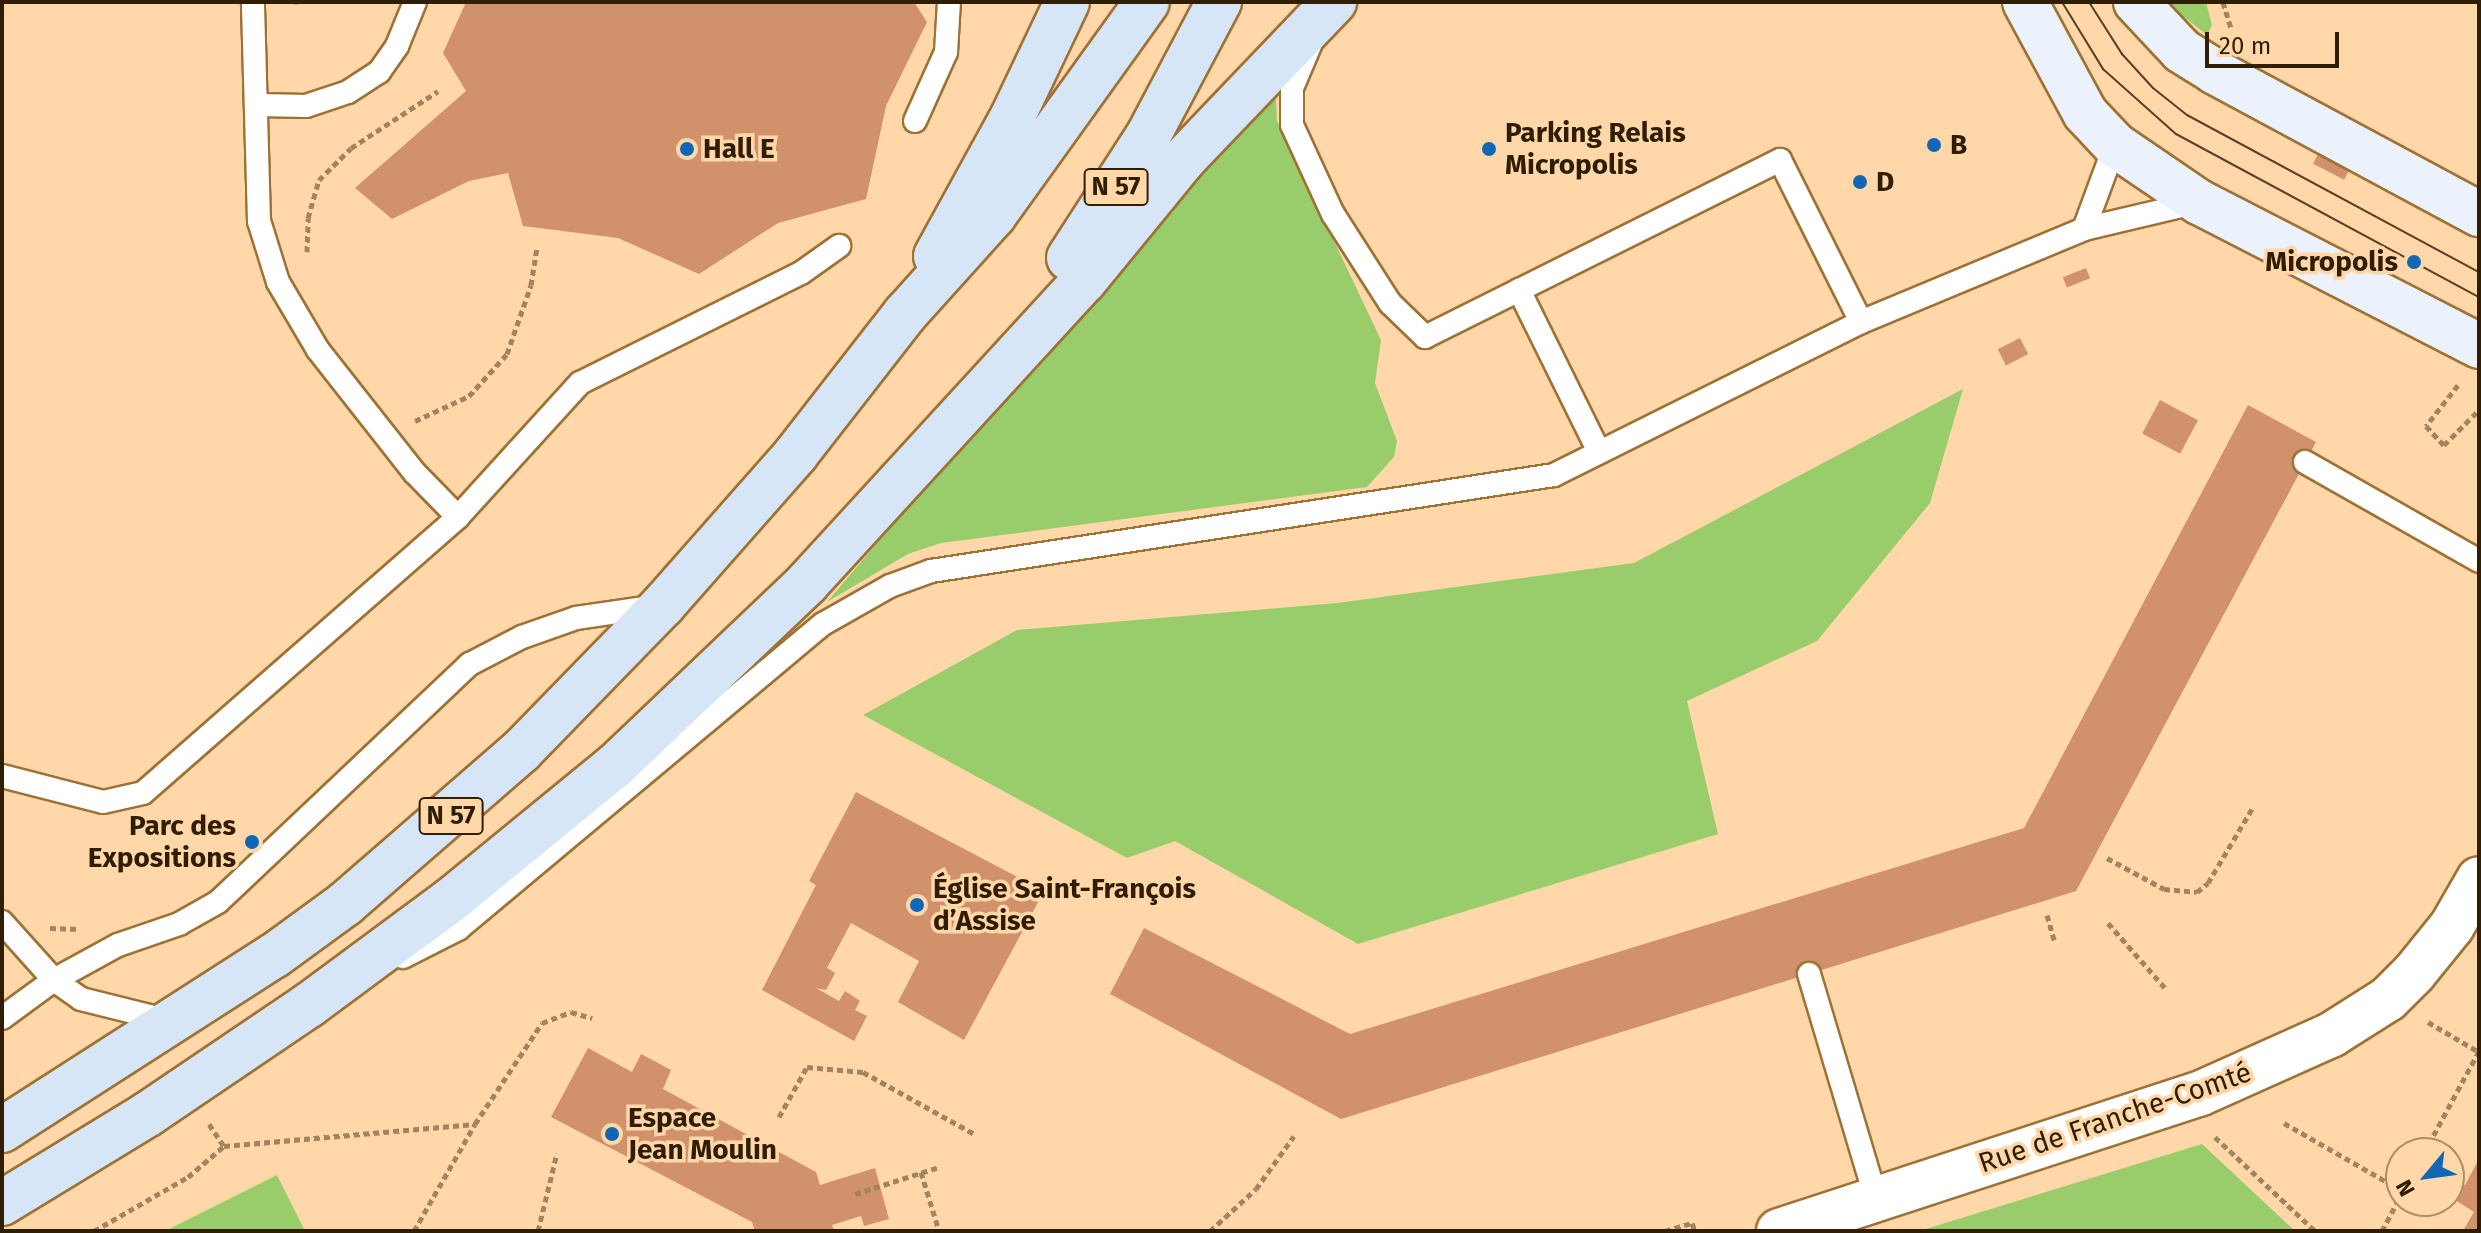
<!DOCTYPE html>
<html>
<head>
<meta charset="utf-8">
<style>
  body { margin:0 }
  #map { position:relative; width:2481px; height:1233px; overflow:hidden; background:#ffd7a8; font-family:"Fira Sans",sans-serif }
  div>[style] { position:absolute }
  .green>* { inset:0; background:#99cd6c }
  .building>* { inset:0; background:#d1916a; transform-origin:0 0 }
  .path>* { height:5px; margin-top:-2.5px; transform-origin:0; background:repeating-linear-gradient(90deg,#a2845f 0 6px,transparent 0 10px) }
  .roads { filter:drop-shadow(2px 0 #9e7236) drop-shadow(-2px 0 #9e7236) drop-shadow(0 2px #9e7236) drop-shadow(0 -2px #9e7236) }
  .lane>* { height:22px; margin:-11px; padding:0 11px; transform-origin:11px; border-radius:11px; background:#fff }
  .street>* { height:44px; margin:-22px; padding:0 22px; transform-origin:22px; border-radius:22px; background:#fff }
  .secondary>* { height:44px; margin:-22px; padding:0 22px; transform-origin:22px; border-radius:22px; background:#ebf2fb }
  .primary>* { height:44px; margin:-22px; padding:0 22px; transform-origin:22px; border-radius:22px; background:#d7e6f7 }
  .tram>* { height:2px; margin:-1px; padding:0 1px; transform-origin:1px; border-radius:1px; background:#584124 }
  .dots>* { width:22px; height:22px; translate:-50% -50%; box-sizing:border-box; border:4px solid #ffd7a8; border-radius:50% }
  span { translate:-50% -50%; white-space:nowrap; text-align:center; line-height:1.15; -webkit-text-stroke:7px #ffd7a8; paint-order:stroke }
  .shield-label span { padding:2px 6px; background:#ffd7a8; border:2px solid; border-radius:6px; -webkit-text-stroke-width:0 }
  .shield-label { font-size:26px; color:#2f1d04; font-weight:700 }
  .poi-label { font-size:28px; color:#2f1d04; font-weight:700 }
  .left { translate:0 -50%; text-align:left }
  .right { translate:-100% -50%; text-align:right }
  .street-label { font-size:28px; color:#2f1d04 }
  .frame { position:absolute; inset:0; border:4px solid #2f1d04; pointer-events:none }
  .north { position:absolute; left:2385px; top:1137px; width:80px; height:80px; box-sizing:border-box; background:#ffd7a8; border:2px solid #ac8d66; border-radius:50%; rotate:241deg; font-size:22px; font-weight:700; line-height:32px; text-align:center; color:#2f1d04 }
  .north::after { content:''; display:block; margin:auto; width:28px; height:36px; background:#1167b5; clip-path:polygon(50% 0,100% 100%,50% 72%,0 100%) }
  .scale { position:absolute; left:2205px; top:32px; width:134px; height:36px; box-sizing:border-box; border:4px solid #2f1d04; border-top:0; padding-left:10px; font-size:24px; line-height:28px; white-space:nowrap; color:#2f1d04; -webkit-text-stroke:6px #ffd7a8; paint-order:stroke }
</style>
</head>
<body>
<div id="map">
  <div class="green">
    <i style="clip-path:polygon(2165px 2px,2206px 2px,2212px 25px,2207px 35px)"></i>
    <i style="clip-path:polygon(1275px 75px,1277px 121px,1381px 340px,1375px 383px,1397px 441px,1394px 457px,1367px 487px,941px 543px,908px 554px,827px 602px)"></i>
    <i style="clip-path:polygon(1963px 389px,1930px 503px,1817px 641px,1687px 701px,1718px 834px,1358px 944px,1175px 841px,1127px 858px,863px 715px,1017px 630px,1337px 603px,1634px 563px)"></i>
    <i style="clip-path:polygon(2202px 1144px,2295px 1231px,1919px 1231px)"></i>
    <i style="clip-path:polygon(277px 1175px,305px 1231px,165px 1231px)"></i>
  </div>
  <div class="building">
    <i style="clip-path:polygon(466px 2px,914px 2px,927px 22px,886px 106px,866px 199px,778px 223px,699px 274px,618px 238px,523px 226px,508px 173px,469px 181px,392px 219px,355px 188px,466px 91px,443px 53px)"></i>
    <i style="left:2318px;top:154px;width:35px;height:11px;rotate:27deg"></i>
    <i style="left:2086px;top:268px;width:11px;height:25px;rotate:68deg"></i>
    <i style="left:2020px;top:338px;width:18px;height:25px;rotate:63deg"></i>
    <i style="left:2160px;top:400px;width:43px;height:38px;rotate:28deg"></i>
    <i style="clip-path:polygon(2248px 405px,2316px 442px,2076px 891px,1341px 1119px,1110px 994px,1144px 928px,1350px 1034px,2024px 828px)"></i>
    <i style="clip-path:polygon(856px 792px,1044px 891px,964px 1040px,898px 1002px,919px 961px,851px 923px,827px 968px,835px 973px,826px 990px,816px 988px,839px 1001px,845px 991px,860px 1001px,855px 1010px,867px 1016px,854px 1041px,762px 990px,816px 885px,809px 881px)"></i>
    <i style="clip-path:polygon(588px 1048px,632px 1072px,641px 1054px,671px 1070px,663px 1089px,816px 1172px,820px 1185px,875px 1168px,889px 1219px,864px 1226px,861px 1216px,832px 1225px,834px 1231px,755px 1231px,752px 1222px,551px 1117px)"></i>
    <i style="clip-path:polygon(2479px 1159px,2479px 1231px,2463px 1231px,2474px 1212px,2449px 1196px,2457px 1181px,2465px 1185px)"></i>
  </div>
  <div class="path">
    <i style="left:2223px;top:2px;width:27px;rotate:73deg"></i>
    <i style="left:296px;top:4px;width:2px;rotate:-90deg"></i>
    <i style="left:307px;top:252px;width:34px;rotate:-88deg"></i>
    <i style="left:308px;top:218px;width:40px;rotate:-74deg"></i>
    <i style="left:319px;top:180px;width:45px;rotate:-45deg"></i>
    <i style="left:351px;top:148px;width:104px;rotate:-33.2deg"></i>
    <i style="left:2458px;top:385px;width:52px;rotate:128deg"></i>
    <i style="left:2426px;top:426px;width:26px;rotate:47deg"></i>
    <i style="left:2444px;top:445px;width:49px;rotate:-45deg"></i>
    <i style="left:415px;top:421px;width:60px;rotate:-24.8deg"></i>
    <i style="left:469px;top:396px;width:57px;rotate:-47.9deg"></i>
    <i style="left:507px;top:354px;width:73px;rotate:-70.8deg"></i>
    <i style="left:531px;top:285px;width:37px;rotate:-81deg"></i>
    <i style="left:2107px;top:858px;width:65px;rotate:28.5deg"></i>
    <i style="left:2164px;top:889px;width:33px;rotate:5deg"></i>
    <i style="left:2197px;top:892px;width:14px;rotate:-39deg"></i>
    <i style="left:2208px;top:883px;width:86px;rotate:-59.3deg"></i>
    <i style="left:2047px;top:915px;width:26px;rotate:74deg"></i>
    <i style="left:2108px;top:923px;width:88px;rotate:48.7deg"></i>
    <i style="left:50px;top:928px;width:29px;rotate:2deg"></i>
    <i style="left:2428px;top:1022px;width:59px;rotate:30.5deg"></i>
    <i style="left:779px;top:1117px;width:57px;rotate:-60.8deg"></i>
    <i style="left:807px;top:1067px;width:56px;rotate:5.1deg"></i>
    <i style="left:863px;top:1072px;width:129px;rotate:29.1deg"></i>
    <i style="left:2284px;top:1123px;width:135px;rotate:29.8deg"></i>
    <i style="left:209px;top:1124px;width:27px;rotate:56deg"></i>
    <i style="left:2215px;top:1137px;width:137px;rotate:43.2deg"></i>
    <i style="left:2424px;top:1153px;width:116px;rotate:-61.7deg"></i>
    <i style="left:921px;top:1172px;width:62px;rotate:73deg"></i>
    <i style="left:855px;top:1194px;width:88px;rotate:-17.8deg"></i>
    <i style="left:2423px;top:1201px;width:19px;rotate:28deg"></i>
    <i style="left:94px;top:1231px;width:108px;rotate:-29.9deg"></i>
    <i style="left:188px;top:1177px;width:48px;rotate:-40.7deg"></i>
    <i style="left:224px;top:1146px;width:252px;rotate:-5deg"></i>
    <i style="left:414px;top:1231px;width:123px;rotate:-60.3deg"></i>
    <i style="left:475px;top:1124px;width:121px;rotate:-56.4deg"></i>
    <i style="left:542px;top:1023px;width:31px;rotate:-21deg"></i>
    <i style="left:571px;top:1012px;width:22px;rotate:16deg"></i>
    <i style="left:538px;top:1231px;width:80px;rotate:-76.3deg"></i>
    <i style="left:1210px;top:1231px;width:62px;rotate:-42.4deg"></i>
    <i style="left:1256px;top:1189px;width:65px;rotate:-54.4deg"></i>
    <i style="left:1665px;top:1231px;width:28px;rotate:-17deg"></i>
    <i style="left:1692px;top:1223px;width:9px;rotate:69deg"></i>
    <i style="left:2382px;top:1231px;width:41px;rotate:-62.2deg"></i>
  </div>
  <div class="roads">
    <div class="lane">
      <i style="left:1311px;top:43px;width:49px;rotate:112.9deg"></i>
      <i style="left:1292px;top:88px;width:37px;rotate:90deg"></i>
      <i style="left:1292px;top:125px;width:98px;rotate:65.3deg"></i>
      <i style="left:1333px;top:214px;width:106px;rotate:57.4deg"></i>
      <i style="left:1390px;top:303px;width:49px;rotate:44.2deg"></i>
      <i style="left:1425px;top:337px;width:397px;rotate:-26.5deg"></i>
      <i style="left:1780px;top:160px;width:181px;rotate:63.4deg"></i>
      <i style="left:259px;top:105px;width:47px;rotate:1.2deg"></i>
      <i style="left:306px;top:106px;width:44px;rotate:-18.4deg"></i>
      <i style="left:348px;top:92px;width:37px;rotate:-33deg"></i>
      <i style="left:379px;top:72px;width:32px;rotate:-55deg"></i>
      <i style="left:397px;top:46px;width:48px;rotate:-67.8deg"></i>
      <i style="left:915px;top:121px;width:76px;rotate:-65.8deg"></i>
      <i style="left:946px;top:52px;width:50px;rotate:-86.6deg"></i>
      <i style="left:2084px;top:229px;width:90px;rotate:-69.7deg"></i>
      <i style="left:1519px;top:290px;width:181px;rotate:63.7deg"></i>
      <i style="left:2305px;top:462px;width:200px;rotate:29.6deg"></i>
      <i style="left:458px;top:517px;width:181px;rotate:-47.7deg"></i>
      <i style="left:580px;top:383px;width:247px;rotate:-26.5deg"></i>
      <i style="left:801px;top:273px;width:47px;rotate:-35.4deg"></i>
      <i style="left:2px;top:776px;width:104px;rotate:14.4deg"></i>
      <i style="left:103px;top:802px;width:41px;rotate:-12.7deg"></i>
      <i style="left:143px;top:793px;width:419px;rotate:-41.2deg"></i>
      <i style="left:458px;top:517px;width:63px;rotate:-134.4deg"></i>
      <i style="left:414px;top:472px;width:155px;rotate:-128.2deg"></i>
      <i style="left:318px;top:350px;width:79px;rotate:-120.5deg"></i>
      <i style="left:278px;top:282px;width:64px;rotate:-107.3deg"></i>
      <i style="left:259px;top:221px;width:219px;rotate:-91.6deg"></i>
      <i style="left:2px;top:922px;width:78px;rotate:48.1deg"></i>
      <i style="left:54px;top:980px;width:33px;rotate:35deg"></i>
      <i style="left:81px;top:999px;width:91px;rotate:14deg"></i>
      <i style="left:403px;top:957px;width:62px;rotate:-27deg"></i>
      <i style="left:458px;top:929px;width:476px;rotate:-39.9deg"></i>
      <i style="left:823px;top:624px;width:77px;rotate:-29.6deg"></i>
      <i style="left:890px;top:586px;width:44px;rotate:-20.1deg"></i>
      <i style="left:931px;top:571px;width:630px;rotate:-8.76deg"></i>
      <i style="left:1554px;top:475px;width:343px;rotate:-26.5deg"></i>
      <i style="left:1861px;top:322px;width:242px;rotate:-22.6deg"></i>
      <i style="left:2084px;top:229px;width:117px;rotate:-13.3deg"></i>
      <i style="left:1809px;top:974px;width:235px;rotate:73.4deg"></i>
      <i style="left:2px;top:1018px;width:64px;rotate:-36.2deg"></i>
      <i style="left:54px;top:980px;width:73px;rotate:-28.7deg"></i>
      <i style="left:118px;top:945px;width:65px;rotate:-19deg"></i>
      <i style="left:179px;top:924px;width:45px;rotate:-29.4deg"></i>
      <i style="left:218px;top:902px;width:347px;rotate:-43.4deg"></i>
      <i style="left:470px;top:664px;width:59px;rotate:-27.4deg"></i>
      <i style="left:522px;top:637px;width:57px;rotate:-19.4deg"></i>
      <i style="left:576px;top:618px;width:82px;rotate:-8.4deg"></i>
    </div>
    <div class="street">
      <i style="left:1779px;top:1231px;width:442px;rotate:-18.1deg"></i>
      <i style="left:2199px;top:1094px;width:145px;rotate:-24.1deg"></i>
      <i style="left:2331px;top:1035px;width:67px;rotate:-32.3deg"></i>
      <i style="left:2388px;top:999px;width:37px;rotate:-45deg"></i>
      <i style="left:2414px;top:973px;width:60px;rotate:-51deg"></i>
      <i style="left:2452px;top:926px;width:54px;rotate:-60.1deg"></i>
    </div>
    <div class="secondary">
      <i style="left:2025px;top:2px;width:126px;rotate:61.6deg"></i>
      <i style="left:2085px;top:113px;width:44px;rotate:46.8deg"></i>
      <i style="left:2115px;top:145px;width:102px;rotate:34.2deg"></i>
      <i style="left:2199px;top:202px;width:315px;rotate:27.2deg"></i>
      <i style="left:2136px;top:2px;width:67px;rotate:46.8deg"></i>
      <i style="left:2182px;top:51px;width:39px;rotate:32deg"></i>
      <i style="left:2215px;top:72px;width:300px;rotate:28.3deg"></i>
    </div>
    <div class="primary">
      <i style="left:936px;top:256px;width:158px;rotate:-61.2deg"></i>
      <i style="left:1012px;top:118px;width:128px;rotate:-64.6deg"></i>
      <i style="left:1069px;top:258px;width:145px;rotate:-57.1deg"></i>
      <i style="left:1148px;top:136px;width:152px;rotate:-62.1deg"></i>
      <i style="left:2px;top:1130px;width:324px;rotate:-32.7deg"></i>
      <i style="left:275px;top:955px;width:87px;rotate:-36.1deg"></i>
      <i style="left:345px;top:904px;width:233px;rotate:-41deg"></i>
      <i style="left:521px;top:751px;width:204px;rotate:-45.8deg"></i>
      <i style="left:663px;top:605px;width:201px;rotate:-48.6deg"></i>
      <i style="left:796px;top:454px;width:177px;rotate:-52.1deg"></i>
      <i style="left:905px;top:314px;width:133px;rotate:-48deg"></i>
      <i style="left:994px;top:215px;width:262px;rotate:-54.3deg"></i>
      <i style="left:2px;top:1203px;width:171px;rotate:-31.4deg"></i>
      <i style="left:148px;top:1114px;width:194px;rotate:-34.1deg"></i>
      <i style="left:309px;top:1005px;width:177px;rotate:-36.5deg"></i>
      <i style="left:451px;top:900px;width:212px;rotate:-39.3deg"></i>
      <i style="left:615px;top:766px;width:265px;rotate:-43.6deg"></i>
      <i style="left:807px;top:583px;width:410px;rotate:-47.5deg"></i>
      <i style="left:1084px;top:281px;width:156px;rotate:-50.7deg"></i>
      <i style="left:1183px;top:160px;width:219px;rotate:-46.3deg"></i>
    </div>
  </div>
  <div class="tram">
    <i style="left:2062px;top:2px;width:79px;rotate:58.5deg"></i>
    <i style="left:2103px;top:69px;width:98px;rotate:41.7deg"></i>
    <i style="left:2176px;top:134px;width:344px;rotate:28.3deg"></i>
    <i style="left:2089px;top:2px;width:62px;rotate:57.6deg"></i>
    <i style="left:2122px;top:54px;width:46px;rotate:47.6deg"></i>
    <i style="left:2153px;top:88px;width:43px;rotate:38.5deg"></i>
    <i style="left:2187px;top:115px;width:332px;rotate:28.3deg"></i>
  </div>
  <div class="dots">
    <i style="left:1934px;top:145px;background:#1167b5"></i>
    <i style="left:687px;top:149px;background:#1167b5"></i>
    <i style="left:1489px;top:149px;background:#1167b5"></i>
    <i style="left:1860px;top:182px;background:#1167b5"></i>
    <i style="left:2414px;top:262px;background:#1167b5"></i>
    <i style="left:252px;top:842px;background:#1167b5"></i>
    <i style="left:917px;top:905px;background:#1167b5"></i>
    <i style="left:612px;top:1134px;background:#1167b5"></i>
  </div>
  <div class="shield-label">
    <span style="left:1116px;top:187px">N 57</span>
    <span style="left:451px;top:816px">N 57</span>
  </div>
  <div class="poi-label">
    <span class="left" style="left:1505px;top:149px">Parking Relais<br>Micropolis</span>
    <span class="left" style="left:1950px;top:145px">B</span>
    <span class="left" style="left:703px;top:149px">Hall E</span>
    <span class="left" style="left:1876px;top:182px">D</span>
    <span class="right" style="left:2398px;top:262px">Micropolis</span>
    <span class="right" style="left:236px;top:842px">Parc des<br>Expositions</span>
    <span class="left" style="left:933px;top:905px">Église Saint-François<br>d’Assise</span>
    <span class="left" style="left:628px;top:1134px">Espace<br>Jean Moulin</span>
  </div>
  <div class="street-label">
    <span style="left:2115px;top:1118px;rotate:-19deg">Rue de Franche-Comté</span>
  </div>
  <div class="frame"></div>
  <div class="north">N</div>
  <div class="scale">20 m</div>
</div>
</body>
</html>
